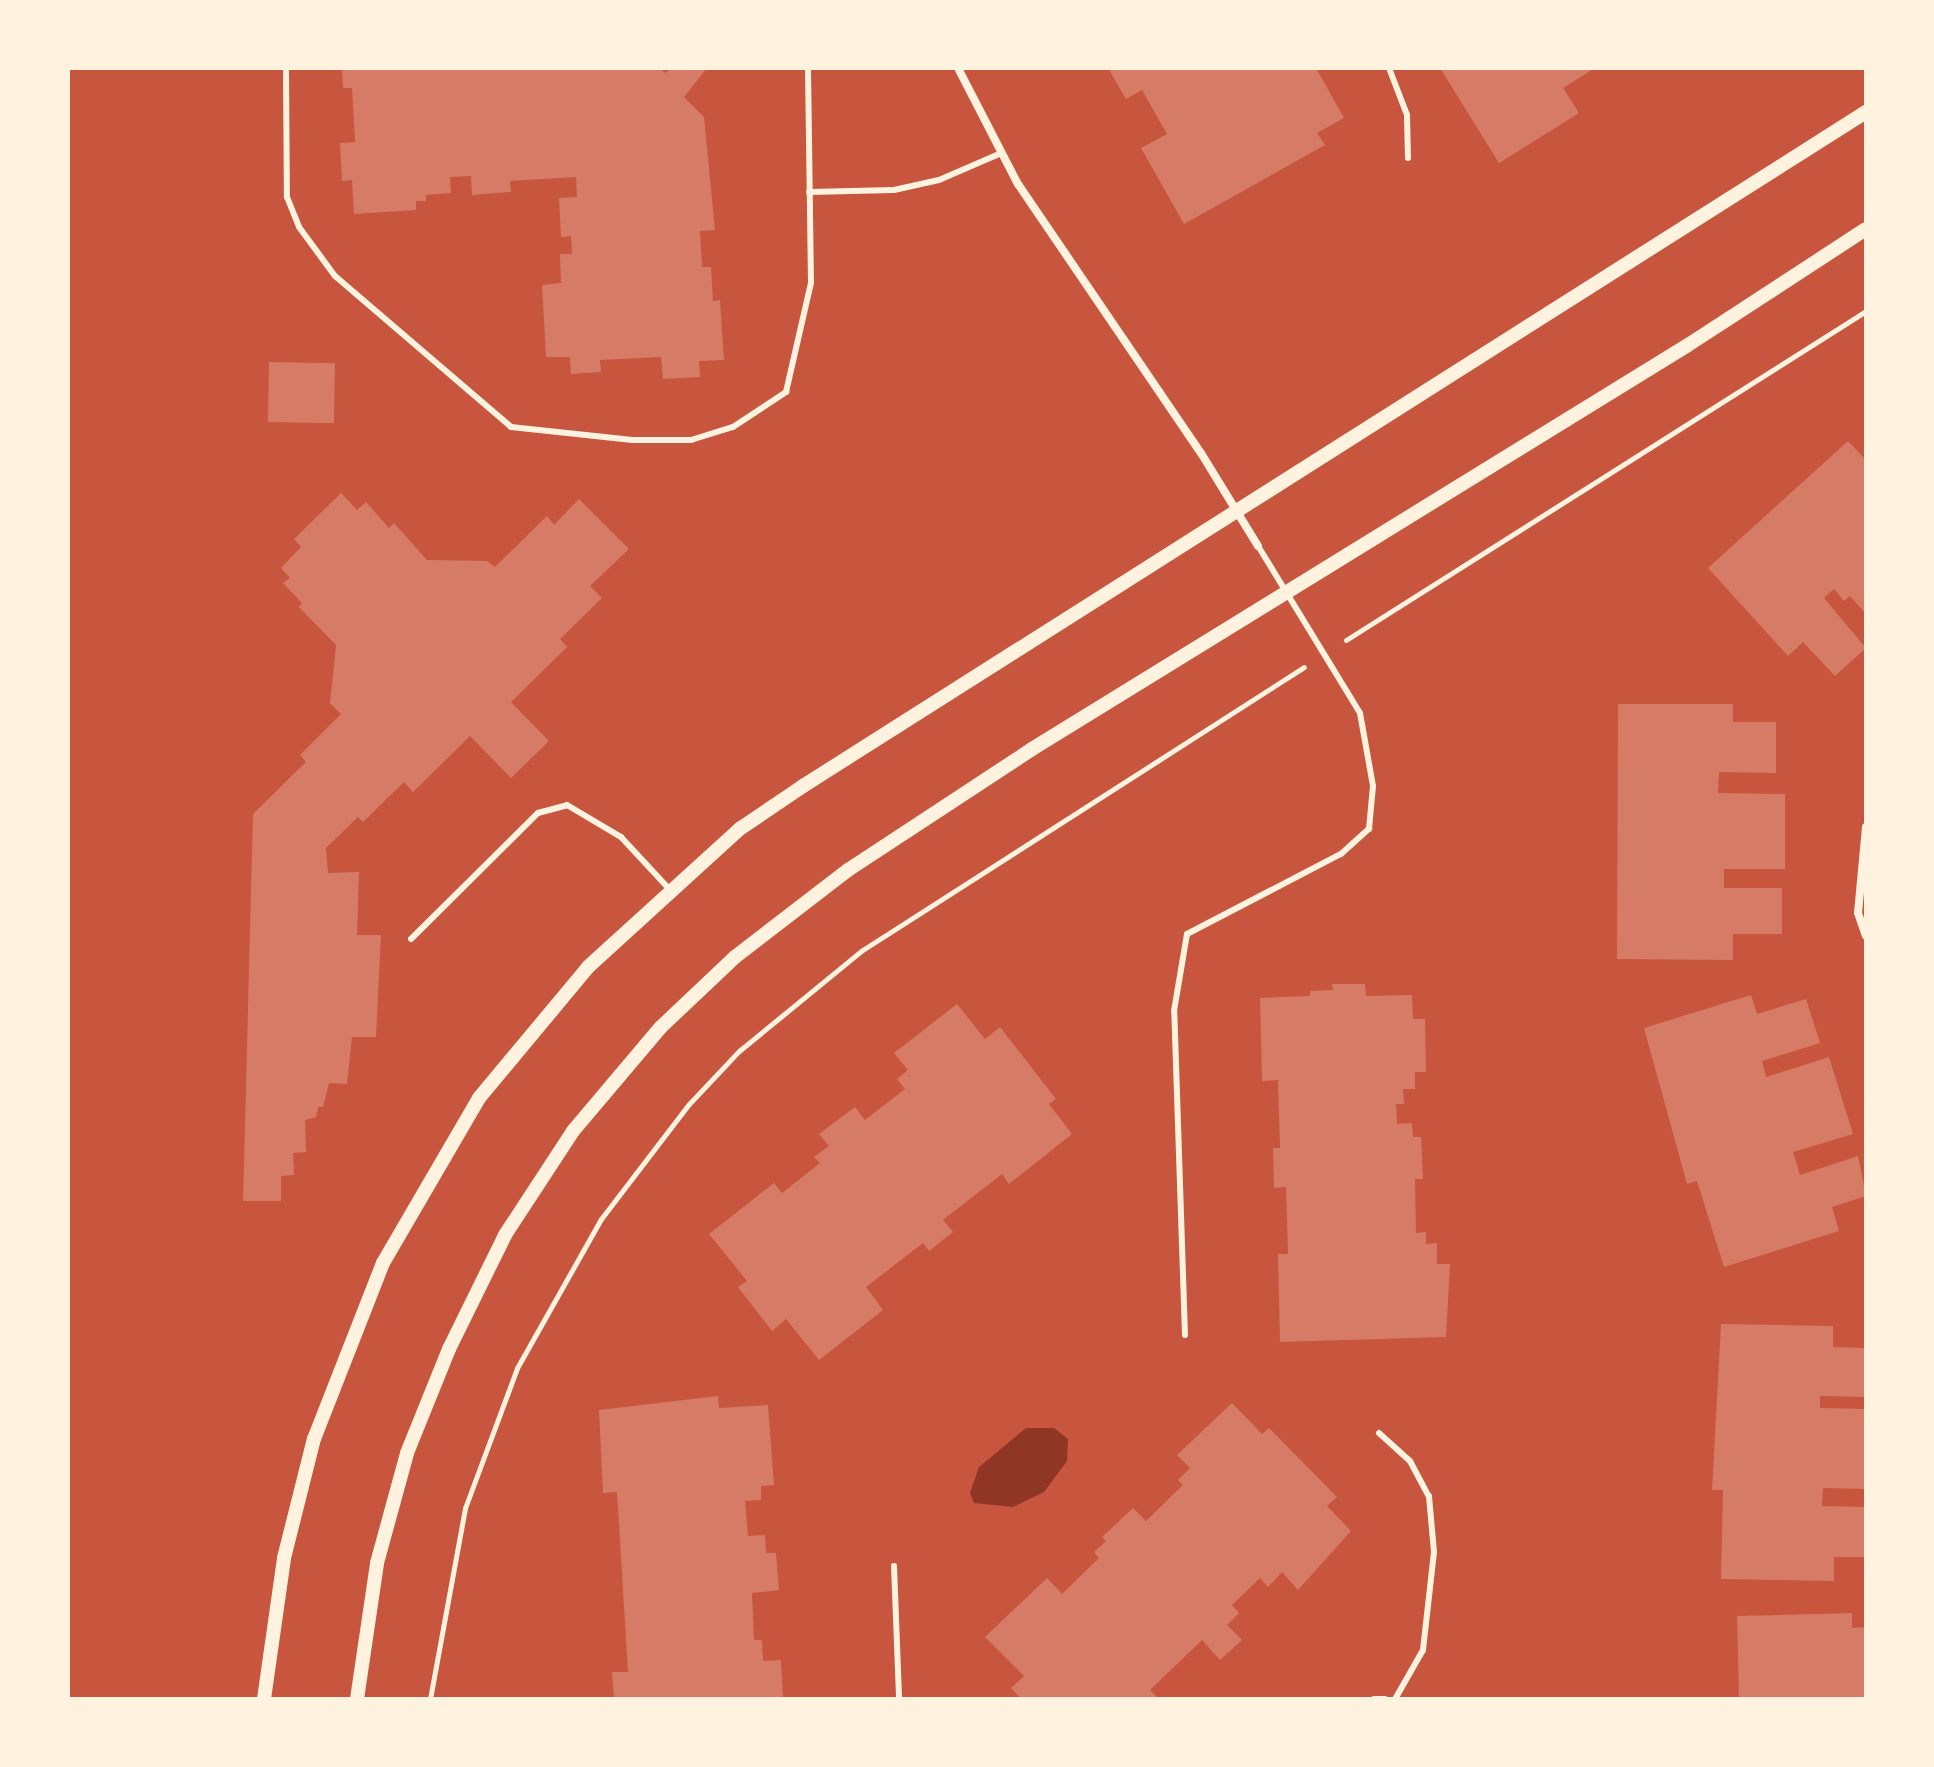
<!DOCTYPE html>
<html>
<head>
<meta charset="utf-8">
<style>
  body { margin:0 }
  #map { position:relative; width:1934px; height:1767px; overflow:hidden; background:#c8553d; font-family:"PT Sans",sans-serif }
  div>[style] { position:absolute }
  .water>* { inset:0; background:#8f3625 }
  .building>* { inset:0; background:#d67c66; transform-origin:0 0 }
  .path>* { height:5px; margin:-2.5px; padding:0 2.5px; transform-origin:2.5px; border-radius:2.5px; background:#fff3e0 }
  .service>* { height:6px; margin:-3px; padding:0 3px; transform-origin:3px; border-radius:3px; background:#fff3e0 }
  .minor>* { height:8px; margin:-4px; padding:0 4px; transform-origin:4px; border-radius:4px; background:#fff3e0 }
  .tertiary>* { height:14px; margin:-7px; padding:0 7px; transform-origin:7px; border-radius:7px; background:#fff3e0 }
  span { translate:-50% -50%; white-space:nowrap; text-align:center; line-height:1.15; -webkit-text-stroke:7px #fff3e0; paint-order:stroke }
  .frame { position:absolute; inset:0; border:70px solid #fff3e0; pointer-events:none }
</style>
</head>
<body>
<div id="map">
  <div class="water">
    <i style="clip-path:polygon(1026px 1428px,1054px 1428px,1068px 1439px,1067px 1461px,1044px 1492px,1013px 1507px,974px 1503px,970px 1493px,979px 1467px)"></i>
  </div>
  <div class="building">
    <i style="clip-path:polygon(342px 68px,660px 68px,665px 73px,672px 68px,707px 68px,684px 97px,704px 117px,715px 230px,700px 231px,702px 267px,711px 267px,713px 301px,720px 300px,724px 360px,699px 361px,700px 377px,663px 379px,661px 357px,600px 360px,601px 372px,571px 374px,570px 357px,546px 357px,542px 285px,561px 283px,560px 254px,572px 254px,571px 236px,561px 237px,559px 198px,577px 197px,576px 177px,510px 181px,511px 192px,472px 195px,471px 176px,450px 177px,451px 193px,426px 195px,426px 201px,416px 201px,416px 210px,354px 214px,352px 180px,342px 181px,340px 143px,355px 142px,352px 88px,343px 88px)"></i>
    <i style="clip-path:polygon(1108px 68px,1316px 68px,1344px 118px,1317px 133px,1325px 145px,1184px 224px,1141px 148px,1167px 134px,1142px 90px,1126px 99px)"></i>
    <i style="clip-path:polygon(1440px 68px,1595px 68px,1563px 88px,1579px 113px,1499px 163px)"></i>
    <i style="left:269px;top:362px;width:66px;height:60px;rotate:1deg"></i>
    <i style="clip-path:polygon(1848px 441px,1866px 460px,1866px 614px,1850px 596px,1844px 601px,1834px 589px,1824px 598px,1866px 648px,1835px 676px,1803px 642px,1788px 656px,1708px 568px)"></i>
    <i style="clip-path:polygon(341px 493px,357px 510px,366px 502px,389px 528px,394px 523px,427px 560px,487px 561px,495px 567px,547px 516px,554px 525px,579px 499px,629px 549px,590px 586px,602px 598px,560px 639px,567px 647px,511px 702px,549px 741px,511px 778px,470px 736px,413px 792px,404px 782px,363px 822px,358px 817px,326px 848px,328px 873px,359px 872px,357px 935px,381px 935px,376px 1037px,352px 1037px,347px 1084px,329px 1083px,323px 1107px,318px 1107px,316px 1117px,305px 1120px,306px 1152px,293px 1153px,294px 1175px,281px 1176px,281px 1201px,243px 1201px,253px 814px,306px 762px,300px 755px,341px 714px,330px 703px,336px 645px,299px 607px,302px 603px,283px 583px,290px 578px,281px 568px,301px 547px,294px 539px)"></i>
    <i style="clip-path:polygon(1618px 704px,1733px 704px,1733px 722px,1776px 722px,1776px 773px,1719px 772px,1718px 793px,1785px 794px,1785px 869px,1724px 869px,1724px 888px,1782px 888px,1782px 934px,1733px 934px,1733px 960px,1617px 959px)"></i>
    <i style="clip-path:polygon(1332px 984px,1365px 984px,1366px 996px,1412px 995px,1413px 1019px,1425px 1019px,1426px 1072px,1415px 1072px,1415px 1089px,1403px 1089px,1404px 1104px,1396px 1104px,1397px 1124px,1412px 1123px,1413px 1137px,1421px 1137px,1423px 1179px,1415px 1179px,1416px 1233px,1426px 1232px,1426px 1244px,1437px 1243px,1437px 1264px,1450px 1264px,1446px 1337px,1280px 1342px,1278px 1254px,1288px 1254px,1286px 1187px,1274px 1188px,1273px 1148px,1280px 1148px,1278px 1080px,1262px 1081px,1260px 998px,1310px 996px,1310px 991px,1333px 990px)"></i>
    <i style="clip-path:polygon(1751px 995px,1757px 1014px,1806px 999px,1820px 1043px,1762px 1061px,1766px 1077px,1829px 1057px,1853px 1134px,1793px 1152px,1800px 1175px,1858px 1156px,1866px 1196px,1832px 1207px,1839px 1231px,1724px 1267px,1697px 1181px,1687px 1184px,1644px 1028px)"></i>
    <i style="clip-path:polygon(957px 1004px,985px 1039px,1000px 1027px,1056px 1099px,1049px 1104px,1072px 1134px,1009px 1184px,1002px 1174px,943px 1220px,953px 1232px,929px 1251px,923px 1243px,866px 1287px,883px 1310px,819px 1360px,786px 1319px,772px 1331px,738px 1287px,747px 1281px,709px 1234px,774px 1183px,782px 1193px,820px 1163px,814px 1157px,829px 1146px,819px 1134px,855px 1107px,865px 1120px,905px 1089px,897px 1079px,908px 1070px,894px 1053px)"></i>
    <i style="clip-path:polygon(1721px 1324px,1833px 1326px,1833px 1347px,1866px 1348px,1866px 1397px,1820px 1396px,1820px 1408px,1866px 1409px,1866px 1489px,1823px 1488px,1822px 1506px,1866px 1507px,1866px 1557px,1834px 1557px,1834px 1581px,1721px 1579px,1723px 1490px,1712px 1490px)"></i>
    <i style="clip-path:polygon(718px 1396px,719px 1408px,768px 1405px,774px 1485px,761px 1486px,761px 1500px,745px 1501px,748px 1536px,765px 1535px,766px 1553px,776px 1553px,779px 1590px,752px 1593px,754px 1640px,762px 1640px,763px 1661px,781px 1660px,783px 1699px,614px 1699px,612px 1672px,628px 1672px,617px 1492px,603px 1493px,599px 1410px)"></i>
    <i style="clip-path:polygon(1232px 1403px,1262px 1434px,1269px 1428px,1337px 1497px,1327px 1506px,1351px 1531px,1298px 1590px,1282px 1572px,1268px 1587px,1260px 1578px,1232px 1605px,1239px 1613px,1227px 1625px,1242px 1640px,1220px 1660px,1202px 1640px,1150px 1690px,1159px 1699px,1021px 1699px,1011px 1688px,1024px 1676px,985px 1637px,1047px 1578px,1062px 1594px,1099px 1558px,1094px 1552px,1106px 1541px,1102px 1537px,1133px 1508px,1146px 1521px,1183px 1485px,1178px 1480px,1190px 1468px,1177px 1455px)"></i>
    <i style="clip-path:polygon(1852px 1613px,1852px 1628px,1866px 1627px,1866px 1699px,1739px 1699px,1737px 1616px)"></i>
  </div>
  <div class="path">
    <i style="left:1346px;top:640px;width:615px;rotate:-32.32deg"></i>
    <i style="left:430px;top:1699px;width:194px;rotate:-79.6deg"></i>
    <i style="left:465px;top:1508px;width:149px;rotate:-69.6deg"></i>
    <i style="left:517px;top:1368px;width:171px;rotate:-60.6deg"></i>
    <i style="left:601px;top:1219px;width:145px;rotate:-52.6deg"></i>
    <i style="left:689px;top:1104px;width:73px;rotate:-46.7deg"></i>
    <i style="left:739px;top:1051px;width:158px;rotate:-39.3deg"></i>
    <i style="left:861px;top:951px;width:526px;rotate:-32.66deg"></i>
  </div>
  <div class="service">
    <i style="left:286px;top:68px;width:129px;rotate:89.6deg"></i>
    <i style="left:287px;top:197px;width:32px;rotate:68deg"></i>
    <i style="left:299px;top:227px;width:61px;rotate:53.7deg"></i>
    <i style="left:335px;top:276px;width:232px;rotate:40.6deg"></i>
    <i style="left:511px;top:427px;width:122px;rotate:6.1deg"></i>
    <i style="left:632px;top:440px;width:59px"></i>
    <i style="left:691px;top:440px;width:44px;rotate:-17.2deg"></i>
    <i style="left:733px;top:427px;width:64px;rotate:-33.4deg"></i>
    <i style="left:786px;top:392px;width:112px;rotate:-77.1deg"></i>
    <i style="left:811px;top:283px;width:215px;rotate:-90.8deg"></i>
    <i style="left:1389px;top:68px;width:50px;rotate:69deg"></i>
    <i style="left:1407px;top:115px;width:43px;rotate:88.7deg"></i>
    <i style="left:809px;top:192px;width:85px;rotate:-1.3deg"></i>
    <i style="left:894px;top:190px;width:46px;rotate:-12.5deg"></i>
    <i style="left:939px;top:180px;width:68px;rotate:-23.5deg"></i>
    <i style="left:411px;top:939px;width:179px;rotate:-44.8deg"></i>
    <i style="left:538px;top:813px;width:30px;rotate:-15deg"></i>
    <i style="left:567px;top:805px;width:63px;rotate:30.7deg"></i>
    <i style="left:621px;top:837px;width:72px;rotate:47.2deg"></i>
    <i style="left:1185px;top:1335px;width:324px;rotate:-91.9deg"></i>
    <i style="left:1174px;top:1011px;width:78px;rotate:-80.4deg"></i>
    <i style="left:1187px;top:934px;width:174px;rotate:-27.5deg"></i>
    <i style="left:1341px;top:854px;width:38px;rotate:-42deg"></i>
    <i style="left:1369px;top:829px;width:43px;rotate:-84.7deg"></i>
    <i style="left:1373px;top:786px;width:74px;rotate:-100.1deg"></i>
    <i style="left:1360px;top:713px;width:196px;rotate:-121.4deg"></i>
    <i style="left:1379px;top:1433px;width:42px;rotate:42.1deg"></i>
    <i style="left:1410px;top:1461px;width:40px;rotate:62deg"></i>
    <i style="left:1429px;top:1496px;width:56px;rotate:84.9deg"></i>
    <i style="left:1434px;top:1552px;width:99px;rotate:96.4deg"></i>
    <i style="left:1423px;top:1650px;width:56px;rotate:119.7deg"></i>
    <i style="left:894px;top:1566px;width:133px;rotate:87.8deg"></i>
    <i style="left:1374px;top:1699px;width:11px"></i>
  </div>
  <div class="minor">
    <i style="left:958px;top:68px;width:131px;rotate:62.7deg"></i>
    <i style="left:1018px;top:184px;width:325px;rotate:55.8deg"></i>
    <i style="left:1201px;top:453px;width:109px;rotate:58.5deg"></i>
    <i style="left:1866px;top:827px;width:86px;rotate:95.3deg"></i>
    <i style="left:1858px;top:913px;width:24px;rotate:71deg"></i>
  </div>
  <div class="tertiary">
    <i style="left:264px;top:1699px;width:142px;rotate:-81.9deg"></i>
    <i style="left:284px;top:1558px;width:123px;rotate:-75.9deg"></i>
    <i style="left:314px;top:1439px;width:189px;rotate:-68.6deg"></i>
    <i style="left:383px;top:1263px;width:191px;rotate:-59.8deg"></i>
    <i style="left:479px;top:1098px;width:170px;rotate:-50.2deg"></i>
    <i style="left:588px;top:967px;width:207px;rotate:-42.3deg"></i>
    <i style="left:741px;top:828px;width:75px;rotate:-34.1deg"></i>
    <i style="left:803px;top:786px;width:1259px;rotate:-32.38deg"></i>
    <i style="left:357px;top:1699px;width:137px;rotate:-81.6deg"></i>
    <i style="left:377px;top:1563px;width:114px;rotate:-74.7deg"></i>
    <i style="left:407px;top:1453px;width:112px;rotate:-68deg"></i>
    <i style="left:449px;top:1349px;width:127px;rotate:-63.8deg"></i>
    <i style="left:505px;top:1235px;width:124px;rotate:-56.8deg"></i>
    <i style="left:573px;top:1131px;width:136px;rotate:-49.8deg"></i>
    <i style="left:661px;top:1027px;width:102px;rotate:-43.4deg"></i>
    <i style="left:735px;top:957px;width:143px;rotate:-37.6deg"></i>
    <i style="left:848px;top:870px;width:220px;rotate:-33.3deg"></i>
    <i style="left:1032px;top:749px;width:770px;rotate:-31.63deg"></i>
    <i style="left:1688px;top:345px;width:212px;rotate:-33.1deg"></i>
  </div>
  <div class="frame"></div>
</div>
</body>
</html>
